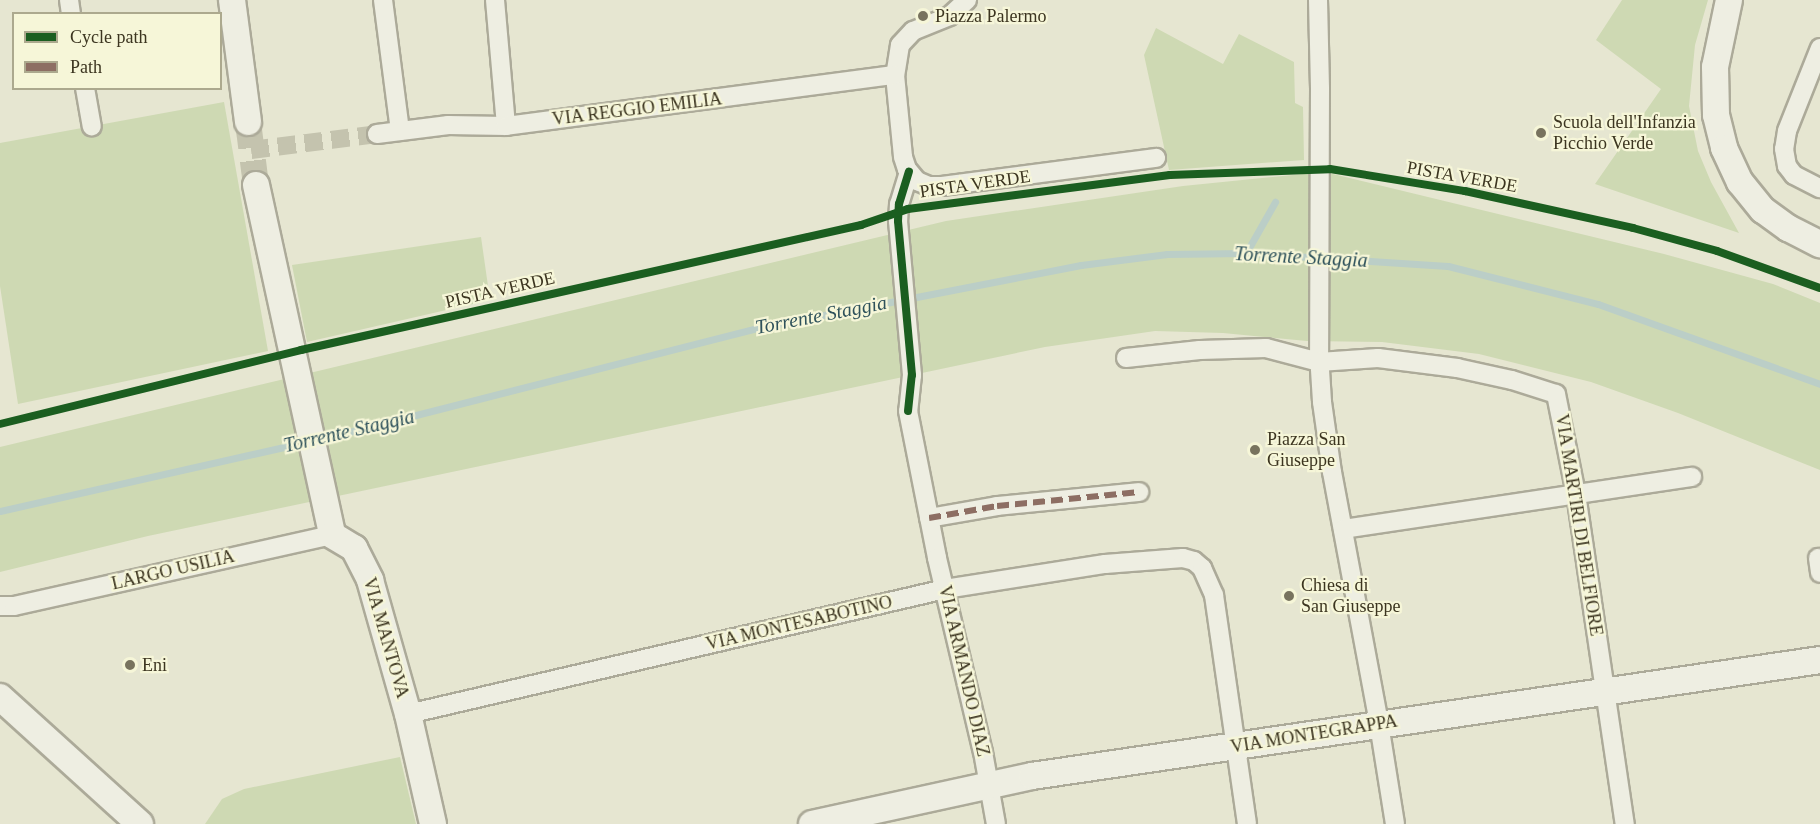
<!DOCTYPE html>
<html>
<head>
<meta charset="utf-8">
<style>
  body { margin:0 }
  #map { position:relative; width:1820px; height:824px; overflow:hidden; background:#e6e6d1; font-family:"Times New Roman",serif }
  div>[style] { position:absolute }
  .green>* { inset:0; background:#ced9b3 }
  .stream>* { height:7px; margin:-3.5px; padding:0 3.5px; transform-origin:3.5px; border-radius:3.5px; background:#bbcec7 }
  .street-tunnel>* { height:18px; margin-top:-9px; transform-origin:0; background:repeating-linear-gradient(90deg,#c4c3ae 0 18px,transparent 0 27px) }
  .secondary-tunnel>* { height:26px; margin-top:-13px; transform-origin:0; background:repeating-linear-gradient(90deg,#c4c3ae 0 26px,transparent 0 39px) }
  .roads { filter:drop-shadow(2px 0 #acaa99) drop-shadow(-2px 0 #acaa99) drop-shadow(0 2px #acaa99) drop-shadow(0 -2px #acaa99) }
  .street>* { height:18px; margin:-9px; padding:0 9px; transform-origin:9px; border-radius:9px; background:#eeeee2 }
  .secondary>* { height:26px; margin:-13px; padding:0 13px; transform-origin:13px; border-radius:13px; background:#eeeee2 }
  .quiet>* { height:6px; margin-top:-3px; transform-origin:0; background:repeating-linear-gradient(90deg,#8d6e63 0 12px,transparent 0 18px) }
  .cycleway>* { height:8px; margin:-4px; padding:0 4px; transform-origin:4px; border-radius:4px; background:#1b5e20 }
  .dots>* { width:16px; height:16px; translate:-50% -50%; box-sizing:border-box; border:3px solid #f6f6d8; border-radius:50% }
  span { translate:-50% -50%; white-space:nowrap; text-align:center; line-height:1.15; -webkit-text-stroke:4.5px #f6f6d8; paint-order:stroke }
  .poi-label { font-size:18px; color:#3c3520 }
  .left { translate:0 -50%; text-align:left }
  .street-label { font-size:18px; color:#3c3520 }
  .water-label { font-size:20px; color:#2f525b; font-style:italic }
  .legend { position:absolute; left:12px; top:12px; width:210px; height:78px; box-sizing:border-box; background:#f6f6d8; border:2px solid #aca98e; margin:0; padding:8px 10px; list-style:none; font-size:18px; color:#3c3520 }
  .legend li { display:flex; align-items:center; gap:12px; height:30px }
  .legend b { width:30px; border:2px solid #aca98e }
</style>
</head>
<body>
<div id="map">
  <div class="green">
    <i style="clip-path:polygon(1622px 0,1708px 0,1695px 45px,1689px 106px,1698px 151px,1711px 182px,1739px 233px,1595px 184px,1661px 89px,1596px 40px)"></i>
    <i style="clip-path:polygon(1156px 28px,1223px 64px,1239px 34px,1294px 62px,1295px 103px,1303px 107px,1304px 160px,1169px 170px,1144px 55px)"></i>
    <i style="clip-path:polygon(224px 102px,268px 351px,18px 404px,0 286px,0 143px)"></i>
    <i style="clip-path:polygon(1303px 174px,1333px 174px,1664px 254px,1773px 284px,1820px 303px,1820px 470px,1678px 413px,1591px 382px,1479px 354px,1382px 342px,1307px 341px,1223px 333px,1155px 331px,1045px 347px,148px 536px,0 572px,0 447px,946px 221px,1183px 186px)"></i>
    <i style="clip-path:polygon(481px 237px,490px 300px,307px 342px,292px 265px)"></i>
    <i style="clip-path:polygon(400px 757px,416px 824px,205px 824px,222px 799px,244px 789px)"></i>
  </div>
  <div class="stream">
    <i style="left:1246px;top:253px;width:59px;rotate:-60.4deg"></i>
    <i style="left:318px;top:440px;width:453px;rotate:-14.3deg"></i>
    <i style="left:757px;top:328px;width:330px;rotate:-11deg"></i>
    <i style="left:1081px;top:265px;width:87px;rotate:-7.3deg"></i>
    <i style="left:1167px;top:254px;width:79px;rotate:-0.7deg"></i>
    <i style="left:1246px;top:253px;width:202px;rotate:3.7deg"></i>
    <i style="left:1448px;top:266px;width:155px;rotate:14.2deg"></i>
    <i style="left:1598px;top:304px;width:236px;rotate:19.8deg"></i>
    <i style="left:0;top:511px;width:315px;rotate:-12.7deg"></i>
  </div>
  <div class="street-tunnel">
    <i style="left:251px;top:150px;width:127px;rotate:-7.2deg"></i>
  </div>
  <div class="secondary-tunnel">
    <i style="left:248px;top:122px;width:64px;rotate:82.8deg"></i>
  </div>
  <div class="roads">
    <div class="street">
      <i style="left:69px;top:0;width:14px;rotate:82deg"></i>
      <i style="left:383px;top:0;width:132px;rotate:82.6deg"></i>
      <i style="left:495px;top:0;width:126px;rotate:85deg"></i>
      <i style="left:967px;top:0;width:23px;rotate:137deg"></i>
      <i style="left:950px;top:16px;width:40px;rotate:158deg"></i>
      <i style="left:913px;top:31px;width:19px;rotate:133deg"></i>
      <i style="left:900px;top:45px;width:30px;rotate:99deg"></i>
      <i style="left:895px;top:75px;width:82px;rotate:84.4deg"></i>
      <i style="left:903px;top:157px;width:13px;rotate:72deg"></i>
      <i style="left:907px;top:169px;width:16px;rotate:50deg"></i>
      <i style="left:917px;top:181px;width:13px;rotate:23deg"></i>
      <i style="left:929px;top:186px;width:13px"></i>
      <i style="left:942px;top:186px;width:216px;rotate:-7.5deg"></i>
      <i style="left:1318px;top:0;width:89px;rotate:88.7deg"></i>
      <i style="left:1320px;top:89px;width:265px;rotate:90.2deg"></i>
      <i style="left:1319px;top:354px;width:48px;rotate:86.4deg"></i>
      <i style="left:1322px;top:402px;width:71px;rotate:81.9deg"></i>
      <i style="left:1332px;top:472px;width:256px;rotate:79.4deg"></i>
      <i style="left:1379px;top:724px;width:101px;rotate:80.9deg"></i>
      <i style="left:1820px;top:48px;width:89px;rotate:111.7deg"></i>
      <i style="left:1787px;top:131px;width:18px;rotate:99deg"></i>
      <i style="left:1784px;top:149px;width:17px;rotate:80deg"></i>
      <i style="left:1787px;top:166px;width:11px;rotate:52deg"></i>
      <i style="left:1794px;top:175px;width:29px;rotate:27deg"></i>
      <i style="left:85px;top:88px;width:39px;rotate:80deg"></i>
      <i style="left:377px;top:134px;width:72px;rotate:-7.2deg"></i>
      <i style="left:448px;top:125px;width:58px;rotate:1deg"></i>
      <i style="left:506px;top:126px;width:392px;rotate:-7.5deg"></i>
      <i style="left:909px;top:172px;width:34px;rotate:107deg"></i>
      <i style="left:899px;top:204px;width:17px;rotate:93deg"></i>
      <i style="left:898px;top:221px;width:155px;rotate:84.8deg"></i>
      <i style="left:912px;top:375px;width:36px;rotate:96deg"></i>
      <i style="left:908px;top:411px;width:150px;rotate:78.8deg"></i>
      <i style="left:937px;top:558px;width:199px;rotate:76.7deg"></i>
      <i style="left:983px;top:752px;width:73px;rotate:79.8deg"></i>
      <i style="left:1126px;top:358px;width:74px;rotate:-6.2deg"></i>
      <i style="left:1200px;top:350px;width:66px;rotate:-1.7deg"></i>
      <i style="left:1266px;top:348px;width:55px;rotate:14.8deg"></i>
      <i style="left:1319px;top:362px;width:59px;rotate:-3.9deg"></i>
      <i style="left:1378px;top:358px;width:80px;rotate:7.2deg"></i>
      <i style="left:1457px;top:368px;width:56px;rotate:12.3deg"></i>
      <i style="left:1512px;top:380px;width:46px;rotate:17.7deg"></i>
      <i style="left:1556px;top:394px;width:102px;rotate:78.7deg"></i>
      <i style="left:1576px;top:494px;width:334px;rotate:81.6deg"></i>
      <i style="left:929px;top:518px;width:69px;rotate:-10deg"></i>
      <i style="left:997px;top:506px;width:143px;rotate:-5.6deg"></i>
      <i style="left:1343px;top:529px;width:353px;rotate:-8.5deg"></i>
      <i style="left:1818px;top:558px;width:15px;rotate:82deg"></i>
      <i style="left:0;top:606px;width:14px"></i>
      <i style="left:14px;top:606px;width:326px;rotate:-12.6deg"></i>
      <i style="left:408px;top:714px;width:551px;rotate:-13.1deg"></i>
      <i style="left:945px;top:589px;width:162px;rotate:-8.9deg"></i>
      <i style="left:1105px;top:564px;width:78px;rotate:-4.4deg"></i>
      <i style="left:1183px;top:558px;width:11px;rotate:15deg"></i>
      <i style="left:1194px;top:561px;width:11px;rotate:41deg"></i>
      <i style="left:1202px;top:568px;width:30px;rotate:66deg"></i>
      <i style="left:1214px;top:595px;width:231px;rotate:81.8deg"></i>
    </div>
    <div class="secondary">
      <i style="left:232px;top:0;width:123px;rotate:82.5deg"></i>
      <i style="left:1729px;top:0;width:68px;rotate:101.8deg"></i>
      <i style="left:1715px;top:67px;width:48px;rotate:88.8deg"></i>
      <i style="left:1716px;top:115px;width:34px;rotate:76deg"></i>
      <i style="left:1724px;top:148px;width:38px;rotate:65deg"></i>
      <i style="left:1740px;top:182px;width:36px;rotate:51deg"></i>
      <i style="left:1763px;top:210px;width:31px;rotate:36deg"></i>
      <i style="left:1788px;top:228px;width:36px;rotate:27deg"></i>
      <i style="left:256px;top:185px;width:358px;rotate:77.7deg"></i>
      <i style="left:332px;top:535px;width:26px;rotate:31deg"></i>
      <i style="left:354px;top:548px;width:36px;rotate:63deg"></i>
      <i style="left:370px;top:580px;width:139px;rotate:74.2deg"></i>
      <i style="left:408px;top:714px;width:113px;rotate:77.2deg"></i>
      <i style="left:0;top:697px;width:189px;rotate:42.2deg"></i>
      <i style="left:812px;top:824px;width:225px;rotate:-12.3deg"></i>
      <i style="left:1032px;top:776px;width:796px;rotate:-8.37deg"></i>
    </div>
  </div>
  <div class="quiet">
    <i style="left:929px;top:518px;width:69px;rotate:-10deg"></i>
    <i style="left:997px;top:506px;width:143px;rotate:-5.6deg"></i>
  </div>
  <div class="cycleway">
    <i style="left:908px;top:411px;width:36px;rotate:-84deg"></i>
    <i style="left:912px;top:375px;width:155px;rotate:-95.2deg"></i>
    <i style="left:898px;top:221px;width:17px;rotate:-87deg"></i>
    <i style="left:899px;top:204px;width:34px;rotate:-73deg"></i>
    <i style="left:0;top:424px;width:310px;rotate:-13.8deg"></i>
    <i style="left:301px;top:350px;width:574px;rotate:-12.58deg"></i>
    <i style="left:861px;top:225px;width:50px;rotate:-18.8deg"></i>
    <i style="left:908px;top:209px;width:264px;rotate:-7.4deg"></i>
    <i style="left:1170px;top:175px;width:160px;rotate:-2.1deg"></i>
    <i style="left:1330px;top:169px;width:137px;rotate:9.3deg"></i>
    <i style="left:1465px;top:191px;width:172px;rotate:12.4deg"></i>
    <i style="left:1633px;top:228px;width:87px;rotate:15.3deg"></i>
    <i style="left:1717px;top:251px;width:109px;rotate:19.8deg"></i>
  </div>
  <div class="dots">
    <i style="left:923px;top:16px;background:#78735e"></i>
    <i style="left:1541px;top:133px;background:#78735e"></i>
    <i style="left:1255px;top:450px;background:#78735e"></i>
    <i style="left:1289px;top:596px;background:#78735e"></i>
    <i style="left:130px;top:665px;background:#78735e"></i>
  </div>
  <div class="poi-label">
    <span class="left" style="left:935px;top:16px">Piazza Palermo</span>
    <span class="left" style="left:1553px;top:133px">Scuola dell'Infanzia<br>Picchio Verde</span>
    <span class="left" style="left:1267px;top:450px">Piazza San<br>Giuseppe</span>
    <span class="left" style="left:1301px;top:596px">Chiesa di<br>San Giuseppe</span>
    <span class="left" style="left:142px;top:665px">Eni</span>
  </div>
  <div class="street-label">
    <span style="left:637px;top:109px;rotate:-7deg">VIA REGGIO EMILIA</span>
    <span style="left:1462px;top:177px;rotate:10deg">PISTA VERDE</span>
    <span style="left:975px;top:184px;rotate:-8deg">PISTA VERDE</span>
    <span style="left:500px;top:290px;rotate:-13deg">PISTA VERDE</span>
    <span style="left:1579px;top:525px;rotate:81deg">VIA MARTIRI DI BELFIORE</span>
    <span style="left:173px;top:570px;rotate:-13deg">LARGO USILIA</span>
    <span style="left:799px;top:623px;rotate:-13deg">VIA MONTESABOTINO</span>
    <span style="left:386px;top:638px;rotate:74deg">VIA MANTOVA</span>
    <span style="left:964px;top:671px;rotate:77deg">VIA ARMANDO DIAZ</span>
    <span style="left:1314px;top:734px;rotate:-9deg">VIA MONTEGRAPPA</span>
  </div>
  <div class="water-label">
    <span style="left:1301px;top:257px;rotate:3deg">Torrente Staggia</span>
    <span style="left:821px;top:315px;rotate:-11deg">Torrente Staggia</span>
    <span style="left:349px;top:431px;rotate:-13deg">Torrente Staggia</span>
  </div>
  <ul class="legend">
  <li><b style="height:8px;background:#1b5e20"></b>Cycle path</li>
  <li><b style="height:8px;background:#8d6e63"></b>Path</li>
  </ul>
</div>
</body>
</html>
